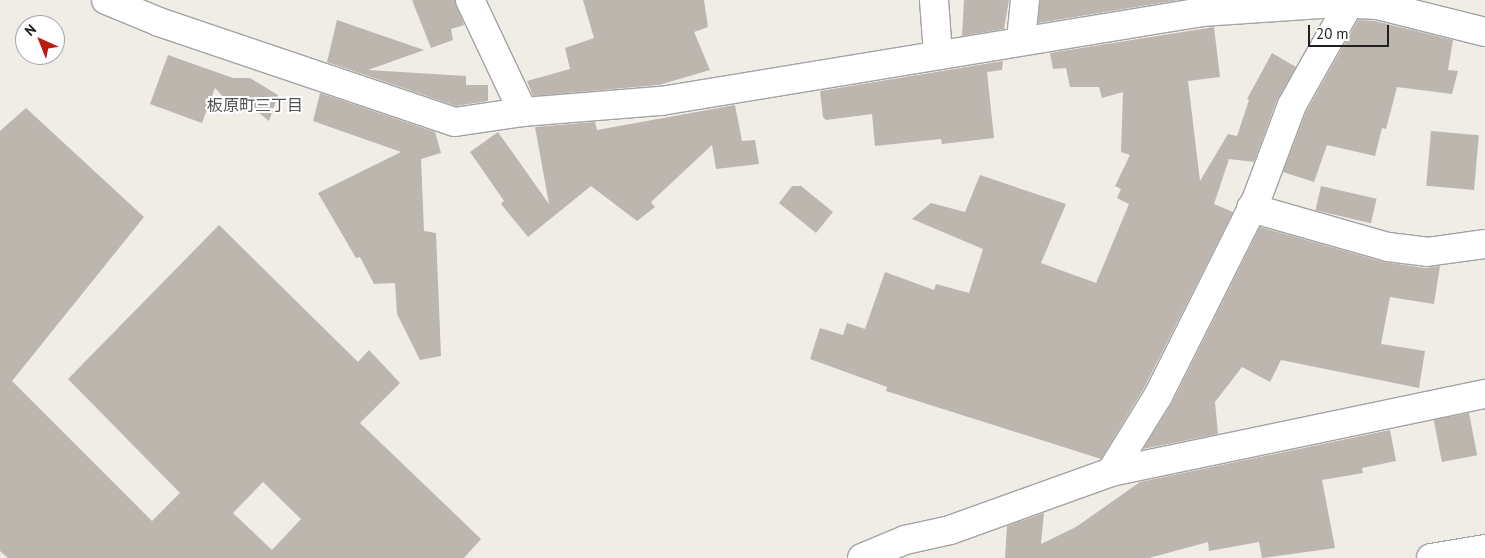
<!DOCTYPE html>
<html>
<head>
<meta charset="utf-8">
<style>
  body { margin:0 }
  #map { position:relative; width:1485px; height:558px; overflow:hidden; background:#efede6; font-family:"PT Sans","Noto Sans JP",sans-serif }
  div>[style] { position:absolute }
  .building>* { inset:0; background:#bcb6af; transform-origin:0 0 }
  .roads { filter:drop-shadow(1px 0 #a3a3a3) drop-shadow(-1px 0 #a3a3a3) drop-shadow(0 1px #a3a3a3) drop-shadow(0 -1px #a3a3a3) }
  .minor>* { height:28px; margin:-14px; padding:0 14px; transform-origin:14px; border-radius:14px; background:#fff }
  span { translate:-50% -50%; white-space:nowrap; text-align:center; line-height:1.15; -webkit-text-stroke:4px #fff; paint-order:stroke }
  .neighbourhood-label { font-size:16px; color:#525252 }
  .north { position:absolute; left:15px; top:15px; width:50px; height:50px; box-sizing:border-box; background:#fff; border:1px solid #a5a5a5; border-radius:50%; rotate:316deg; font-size:14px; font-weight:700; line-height:20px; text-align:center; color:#1f1f1f }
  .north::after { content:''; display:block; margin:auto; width:18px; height:22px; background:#bd1b12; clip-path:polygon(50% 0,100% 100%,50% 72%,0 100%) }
  .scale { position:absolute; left:1308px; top:25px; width:81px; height:22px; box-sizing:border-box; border:2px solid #1f1f1f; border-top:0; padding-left:6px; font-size:15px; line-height:18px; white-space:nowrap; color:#1f1f1f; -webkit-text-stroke:4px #fff; paint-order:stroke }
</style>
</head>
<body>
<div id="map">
  <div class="building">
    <i style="clip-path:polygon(412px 0,455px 0,464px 25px,451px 29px,453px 40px,431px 48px)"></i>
    <i style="clip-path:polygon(583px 0,704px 0,708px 27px,694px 32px,710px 70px,659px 85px,533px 96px,527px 81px,570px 69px,565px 48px,594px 38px)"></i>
    <i style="clip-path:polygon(964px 0,1009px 0,1004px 29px,962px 36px)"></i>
    <i style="clip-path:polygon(1040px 0,1179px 0,1038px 23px)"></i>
    <i style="clip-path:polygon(337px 20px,424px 50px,368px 70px,466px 76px,466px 85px,488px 85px,488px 101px,456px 106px,327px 62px)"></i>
    <i style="clip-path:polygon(1358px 20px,1375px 21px,1453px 40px,1448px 70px,1458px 71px,1452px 94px,1397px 87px,1386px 129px,1382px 128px,1375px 156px,1327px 145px,1314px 182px,1283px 172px,1306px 112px)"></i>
    <i style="clip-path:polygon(1214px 27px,1220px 77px,1188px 81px,1200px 181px,1228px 134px,1237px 136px,1249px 100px,1247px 99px,1272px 53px,1296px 67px,1277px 100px,1254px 162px,1229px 159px,1214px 204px,1233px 212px,1144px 388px,1101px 459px,886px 391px,887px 387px,810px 359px,820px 328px,843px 335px,847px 323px,865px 329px,885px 272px,934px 290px,936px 284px,969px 293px,983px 249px,912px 219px,931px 203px,965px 212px,980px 175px,1066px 204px,1041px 263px,1096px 283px,1129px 204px,1117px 198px,1121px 189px,1115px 186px,1130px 155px,1121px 152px,1123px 92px,1102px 98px,1099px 87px,1070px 87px,1066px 68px,1053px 69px,1050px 53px)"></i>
    <i style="clip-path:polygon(168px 55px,233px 78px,250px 78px,278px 95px,269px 121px,259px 113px,234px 109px,215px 88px,202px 123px,150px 104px)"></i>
    <i style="clip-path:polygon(1003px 61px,1002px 70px,987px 72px,994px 138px,942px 144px,941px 139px,875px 146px,872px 114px,826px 120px,823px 117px,820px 91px)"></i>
    <i style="clip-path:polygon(320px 93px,435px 132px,441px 153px,421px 159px,424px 231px,436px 233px,441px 356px,420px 360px,397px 314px,395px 283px,374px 284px,360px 257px,356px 258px,318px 193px,401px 152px,313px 121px)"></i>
    <i style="clip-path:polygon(735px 105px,742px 141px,755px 140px,759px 164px,716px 169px,712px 145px,651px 202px,655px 207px,637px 221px,591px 186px,528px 237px,501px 204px,504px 201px,470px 152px,498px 132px,549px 204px,535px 127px,595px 122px,597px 130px)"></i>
    <i style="clip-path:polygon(evenodd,26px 108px,144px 217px,12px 381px,152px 521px,180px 493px,68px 379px,219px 225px,358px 362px,369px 350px,400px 383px,360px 423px,481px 539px,464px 558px,8px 558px,0 551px,0 131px,26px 108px,263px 482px,301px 519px,272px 550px,233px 513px,263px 482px)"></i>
    <i style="left:1431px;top:131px;width:48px;height:55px;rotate:5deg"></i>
    <i style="clip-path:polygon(792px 186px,801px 186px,833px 212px,816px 233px,779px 203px)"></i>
    <i style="left:1321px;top:186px;width:57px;height:25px;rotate:13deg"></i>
    <i style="clip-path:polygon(1260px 227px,1384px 262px,1425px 268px,1440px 266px,1434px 304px,1390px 297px,1381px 344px,1425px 351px,1419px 388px,1281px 360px,1270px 382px,1242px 367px,1215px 402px,1218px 434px,1143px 449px,1172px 403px)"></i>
    <i style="left:1469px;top:413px;width:43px;height:36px;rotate:79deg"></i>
    <i style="clip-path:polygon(1390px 430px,1396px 461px,1362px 468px,1363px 473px,1322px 480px,1335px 548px,1262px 558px,1259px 542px,1209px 551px,1208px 542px,1149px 558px,1005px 558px,1007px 526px,1044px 513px,1041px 544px,1076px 527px,1140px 482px)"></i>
  </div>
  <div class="roads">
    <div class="minor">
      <i style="left:106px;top:0;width:57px;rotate:22.5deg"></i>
      <i style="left:159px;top:22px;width:312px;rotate:18.7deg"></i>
      <i style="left:455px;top:122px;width:69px;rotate:-8.4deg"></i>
      <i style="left:470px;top:0;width:124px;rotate:64.7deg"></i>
      <i style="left:523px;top:112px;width:138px;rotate:-4.6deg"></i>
      <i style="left:661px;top:101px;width:548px;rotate:-9.34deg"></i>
      <i style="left:1202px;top:12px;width:134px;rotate:-3.8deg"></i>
      <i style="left:1336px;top:3px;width:41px;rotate:2.8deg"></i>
      <i style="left:1377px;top:5px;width:111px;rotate:14deg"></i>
      <i style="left:934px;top:0;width:54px;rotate:85.8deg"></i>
      <i style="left:1021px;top:40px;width:40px;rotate:-84.3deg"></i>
      <i style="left:1251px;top:208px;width:142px;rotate:15.9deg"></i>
      <i style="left:1388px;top:247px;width:39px;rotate:7deg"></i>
      <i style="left:1427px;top:252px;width:59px;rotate:-7.9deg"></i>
      <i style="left:1111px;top:472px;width:89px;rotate:-58.3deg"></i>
      <i style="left:1158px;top:396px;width:221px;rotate:-63.4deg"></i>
      <i style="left:1257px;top:198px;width:99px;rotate:-69.4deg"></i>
      <i style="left:1292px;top:105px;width:116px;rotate:-60.6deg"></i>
      <i style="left:862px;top:558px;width:47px;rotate:-22.7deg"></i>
      <i style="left:905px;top:540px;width:46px;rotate:-12.5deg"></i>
      <i style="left:950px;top:530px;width:171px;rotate:-19.8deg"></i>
      <i style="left:1111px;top:472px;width:382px;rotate:-11.8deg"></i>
      <i style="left:1431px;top:558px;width:55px;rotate:-9.5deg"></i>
    </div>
  </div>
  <div class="neighbourhood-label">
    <span style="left:255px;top:105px">板原町三丁目</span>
  </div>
  <div class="north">N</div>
  <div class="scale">20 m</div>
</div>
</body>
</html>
